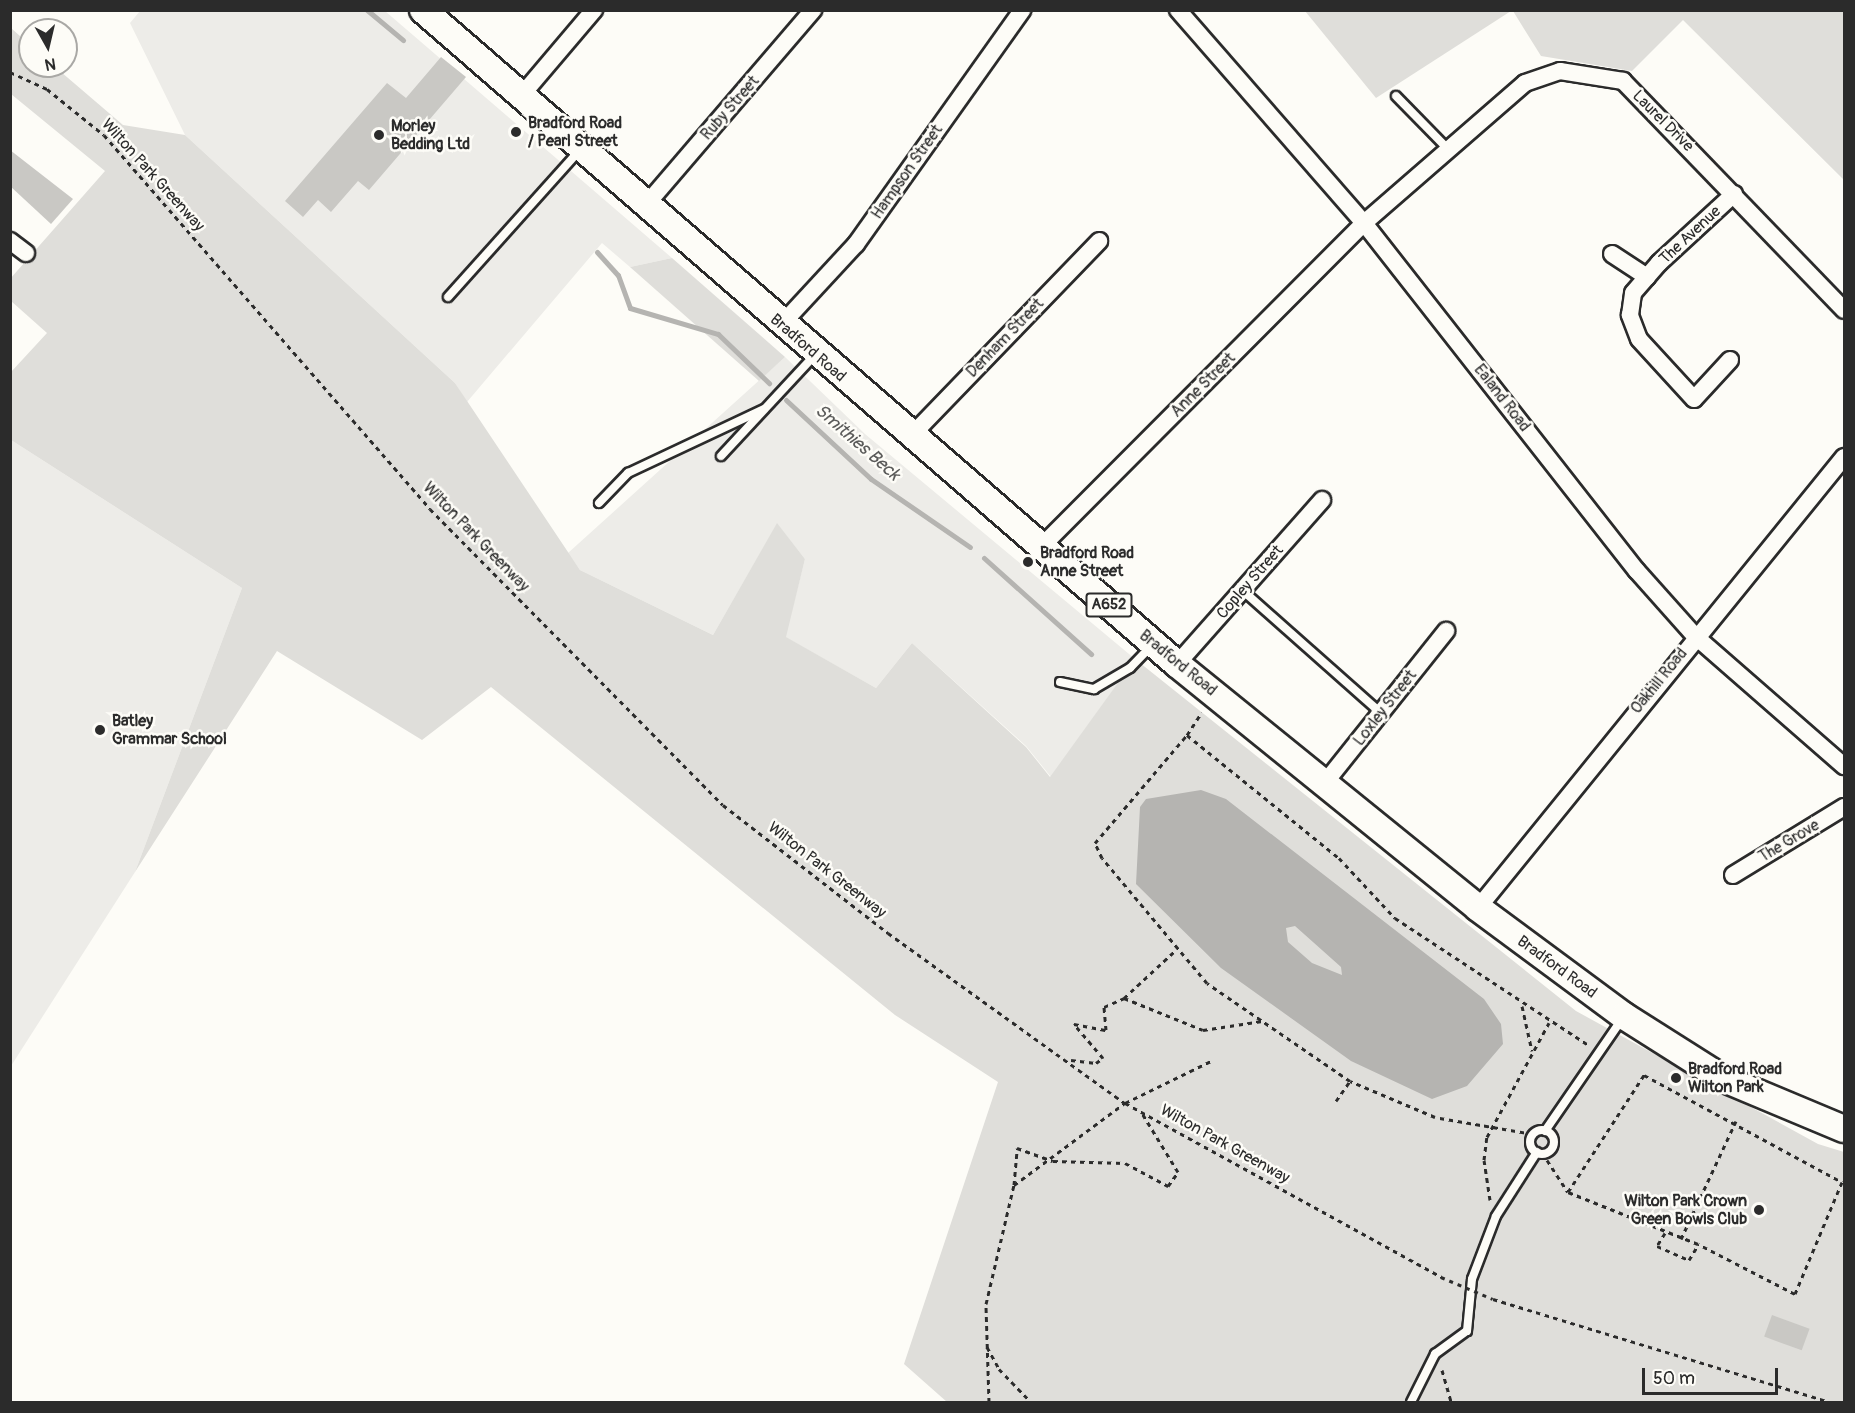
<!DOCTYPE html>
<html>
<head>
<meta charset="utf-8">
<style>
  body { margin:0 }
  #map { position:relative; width:1855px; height:1413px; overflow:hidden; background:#fdfcf7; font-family:Pangolin,sans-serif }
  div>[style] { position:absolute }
  .built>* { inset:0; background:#edece8 }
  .green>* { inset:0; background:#dfdeda }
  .water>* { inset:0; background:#b5b4b1 }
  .stream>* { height:5px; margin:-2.5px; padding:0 2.5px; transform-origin:2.5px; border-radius:2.5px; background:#b5b4b1 }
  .building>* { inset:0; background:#c9c8c4; transform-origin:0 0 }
  .path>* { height:3px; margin-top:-1.5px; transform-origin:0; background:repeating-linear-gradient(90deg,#2b2b2b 0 4.5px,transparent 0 9px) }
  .roads { filter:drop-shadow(2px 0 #2b2b2b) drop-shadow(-2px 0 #2b2b2b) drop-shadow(0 2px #2b2b2b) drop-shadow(0 -2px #2b2b2b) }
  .lane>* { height:8px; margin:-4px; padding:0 4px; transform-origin:4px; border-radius:4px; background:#fdfcf7 }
  .lane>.ring { margin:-4px; padding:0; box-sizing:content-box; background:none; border:8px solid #fdfcf7; border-radius:50% }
  .street>* { height:16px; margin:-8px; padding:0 8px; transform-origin:8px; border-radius:8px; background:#fdfcf7 }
  .primary>* { height:26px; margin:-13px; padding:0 13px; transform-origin:13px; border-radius:13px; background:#fdfcf7 }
  .path-bridge>* { height:3px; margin-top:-1.5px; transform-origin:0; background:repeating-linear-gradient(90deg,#2b2b2b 0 4.5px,transparent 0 9px) }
  .dots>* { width:16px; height:16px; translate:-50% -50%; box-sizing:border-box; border:3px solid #fdfcf7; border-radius:50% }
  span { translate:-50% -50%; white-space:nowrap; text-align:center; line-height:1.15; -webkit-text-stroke:5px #fdfcf7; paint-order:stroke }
  .shield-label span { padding:2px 4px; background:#fdfcf7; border:2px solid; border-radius:4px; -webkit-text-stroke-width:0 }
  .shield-label { font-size:15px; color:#2b2b2b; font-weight:700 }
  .street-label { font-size:16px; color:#2b2b2b }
  .poi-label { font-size:16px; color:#2b2b2b; font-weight:700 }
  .left { translate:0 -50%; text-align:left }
  .right { translate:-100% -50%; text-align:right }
  .water-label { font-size:18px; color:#5b5b5a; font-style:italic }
  .frame { position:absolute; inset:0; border:12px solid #2b2b2b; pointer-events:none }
  .north { position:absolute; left:18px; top:18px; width:60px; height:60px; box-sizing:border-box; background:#fdfcf7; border:2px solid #a9a8a5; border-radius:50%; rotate:172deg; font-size:16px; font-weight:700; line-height:24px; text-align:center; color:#2b2b2b }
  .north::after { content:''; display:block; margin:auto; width:21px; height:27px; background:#2b2b2b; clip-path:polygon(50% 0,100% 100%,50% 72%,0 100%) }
  .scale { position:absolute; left:1642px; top:1368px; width:136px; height:27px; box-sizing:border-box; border:3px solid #2b2b2b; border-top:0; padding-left:8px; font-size:18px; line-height:21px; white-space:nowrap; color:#2b2b2b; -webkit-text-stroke:4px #fdfcf7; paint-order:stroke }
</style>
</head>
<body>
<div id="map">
  <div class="built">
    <i style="clip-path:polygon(140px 11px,385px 11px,672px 258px,630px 267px,602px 243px,467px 402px,455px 383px,185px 135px,130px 23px)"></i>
    <i style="clip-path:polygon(785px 357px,865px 434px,1135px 659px,1051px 777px,1026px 746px,912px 643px,876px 688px,785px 637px,805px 559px,777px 524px,713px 635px,580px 570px,568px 553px)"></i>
    <i style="clip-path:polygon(11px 440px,242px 588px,135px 872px,11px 1066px)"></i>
  </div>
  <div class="green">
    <i style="clip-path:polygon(1305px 11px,1511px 11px,1376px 98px)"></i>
    <i style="clip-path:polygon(1513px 11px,1844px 11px,1844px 180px,1683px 20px,1632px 71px,1541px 56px)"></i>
    <i style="clip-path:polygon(11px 28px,30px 45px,30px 66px,54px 66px,123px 125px,185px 135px,455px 383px,580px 570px,713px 635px,777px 523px,805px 559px,786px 637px,876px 688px,912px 643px,1026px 747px,1050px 777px,1135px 659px,1576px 1011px,1818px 1144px,1844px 1152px,1844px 1402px,947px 1402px,904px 1364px,998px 1082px,895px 1015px,491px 687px,422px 740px,277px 651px,135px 872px,242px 588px,11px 440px,11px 372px,47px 333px,11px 301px,10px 279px,105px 171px,11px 94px)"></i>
    <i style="clip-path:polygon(672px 258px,785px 357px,759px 381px,630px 267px)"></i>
  </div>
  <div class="water">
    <i style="clip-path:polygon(evenodd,1201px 790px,1226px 799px,1484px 999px,1501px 1024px,1503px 1044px,1467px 1086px,1432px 1099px,1351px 1061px,1221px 968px,1136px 884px,1140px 807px,1146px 799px,1201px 790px,1295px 926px,1341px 967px,1342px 975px,1312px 963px,1288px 942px,1286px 928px,1295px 926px)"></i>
  </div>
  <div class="stream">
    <i style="left:367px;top:10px;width:47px;rotate:39.8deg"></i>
    <i style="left:597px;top:252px;width:31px;rotate:48deg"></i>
    <i style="left:618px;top:275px;width:35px;rotate:70deg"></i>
    <i style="left:630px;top:308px;width:92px;rotate:16.5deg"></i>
    <i style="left:718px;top:334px;width:71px;rotate:43.9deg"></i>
    <i style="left:786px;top:400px;width:116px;rotate:42.9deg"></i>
    <i style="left:871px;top:479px;width:120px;rotate:34.5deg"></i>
    <i style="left:984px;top:558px;width:144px;rotate:41.9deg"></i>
  </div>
  <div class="building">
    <i style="clip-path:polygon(441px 57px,466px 77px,369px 190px,358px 181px,331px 212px,318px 200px,303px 217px,285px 201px,387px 83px,406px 98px)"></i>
    <i style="clip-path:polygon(10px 150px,73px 199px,51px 224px,10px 186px)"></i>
    <i style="left:1772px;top:1315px;width:40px;height:23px;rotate:20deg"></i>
  </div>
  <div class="path">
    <i style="left:10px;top:72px;width:41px;rotate:24.7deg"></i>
    <i style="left:47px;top:89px;width:73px;rotate:38.9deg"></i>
    <i style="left:104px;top:135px;width:496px;rotate:48.9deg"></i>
    <i style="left:430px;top:509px;width:416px;rotate:45.3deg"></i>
    <i style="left:723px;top:805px;width:209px;rotate:37.8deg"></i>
    <i style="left:888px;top:933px;width:292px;rotate:35.7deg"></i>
    <i style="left:1125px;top:1103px;width:361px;rotate:28.8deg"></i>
    <i style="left:1187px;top:735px;width:27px;rotate:-57deg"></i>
    <i style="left:1124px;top:998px;width:72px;rotate:-42.8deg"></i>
    <i style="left:1522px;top:1006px;width:46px;rotate:77.5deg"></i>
    <i style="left:1071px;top:1060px;width:25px;rotate:7deg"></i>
    <i style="left:1096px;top:1063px;width:9px;rotate:-36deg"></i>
    <i style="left:1103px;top:1058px;width:45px;rotate:-130.5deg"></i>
    <i style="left:1074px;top:1024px;width:33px;rotate:11deg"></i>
    <i style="left:1106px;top:1030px;width:23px;rotate:-95deg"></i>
    <i style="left:1104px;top:1007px;width:22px;rotate:-24deg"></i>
    <i style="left:1124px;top:998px;width:85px;rotate:22.1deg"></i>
    <i style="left:1203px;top:1030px;width:60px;rotate:-8.7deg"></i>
    <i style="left:1336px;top:1101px;width:24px;rotate:-55deg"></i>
    <i style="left:1533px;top:1134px;width:99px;rotate:-170.2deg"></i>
    <i style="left:1435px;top:1117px;width:92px;rotate:-157deg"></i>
    <i style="left:1350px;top:1081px;width:173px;rotate:-145.6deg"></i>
    <i style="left:1207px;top:983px;width:163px;rotate:-130deg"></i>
    <i style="left:1102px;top:858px;width:17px;rotate:-115deg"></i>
    <i style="left:1095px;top:843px;width:142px;rotate:-49.6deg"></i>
    <i style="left:1187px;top:735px;width:196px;rotate:39deg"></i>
    <i style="left:1339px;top:858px;width:82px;rotate:47deg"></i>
    <i style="left:1395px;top:918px;width:231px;rotate:33.3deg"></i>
    <i style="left:1547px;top:1160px;width:38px;rotate:57deg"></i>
    <i style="left:1568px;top:1192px;width:140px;rotate:-57deg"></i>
    <i style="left:1644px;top:1075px;width:225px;rotate:28.4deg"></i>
    <i style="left:1842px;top:1182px;width:121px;rotate:112.8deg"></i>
    <i style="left:1795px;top:1294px;width:109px;rotate:-152.7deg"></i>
    <i style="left:1698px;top:1244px;width:140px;rotate:-158.2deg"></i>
    <i style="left:1014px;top:1185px;width:37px;rotate:-85deg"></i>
    <i style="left:1017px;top:1148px;width:38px;rotate:20deg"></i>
    <i style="left:1053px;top:1161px;width:72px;rotate:1.6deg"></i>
    <i style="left:1125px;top:1163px;width:49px;rotate:28.1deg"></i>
    <i style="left:1168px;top:1186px;width:17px;rotate:-54deg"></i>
    <i style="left:1178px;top:1172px;width:69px;rotate:-121.4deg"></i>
    <i style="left:1490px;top:1200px;width:40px;rotate:-98.5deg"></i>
    <i style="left:1484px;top:1160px;width:23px;rotate:-83deg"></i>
    <i style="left:1487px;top:1137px;width:130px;rotate:-61.5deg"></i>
    <i style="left:1665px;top:1233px;width:15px;rotate:122deg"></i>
    <i style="left:1657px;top:1246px;width:35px;rotate:24deg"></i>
    <i style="left:1689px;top:1260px;width:17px;rotate:-59deg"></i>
    <i style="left:1681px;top:1239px;width:130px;rotate:-65deg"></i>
    <i style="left:1493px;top:1299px;width:351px;rotate:17deg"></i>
    <i style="left:987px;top:1347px;width:25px;rotate:61deg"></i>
    <i style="left:999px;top:1369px;width:46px;rotate:45.9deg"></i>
    <i style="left:1442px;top:1370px;width:33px;rotate:74deg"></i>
    <i style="left:989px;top:1402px;width:98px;rotate:-91.8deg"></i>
    <i style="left:986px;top:1304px;width:122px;rotate:-76.8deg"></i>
    <i style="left:1014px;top:1185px;width:138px;rotate:-36.5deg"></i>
    <i style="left:1125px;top:1103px;width:96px;rotate:-26deg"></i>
  </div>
  <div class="roads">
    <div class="lane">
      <i style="left:1396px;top:96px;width:73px;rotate:45.6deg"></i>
      <i style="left:448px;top:297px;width:199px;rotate:-48.1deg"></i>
      <i style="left:721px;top:456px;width:138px;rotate:-47.1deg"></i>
      <i style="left:599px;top:503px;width:42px;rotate:-46deg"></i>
      <i style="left:628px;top:473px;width:150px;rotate:-25.2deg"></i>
      <i style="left:1242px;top:590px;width:186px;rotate:41.5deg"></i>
      <i style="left:1060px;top:682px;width:35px;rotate:12deg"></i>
      <i style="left:1094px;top:689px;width:42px;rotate:-30.3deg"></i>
      <i style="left:1130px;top:668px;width:30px;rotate:-46deg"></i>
      <i class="ring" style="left:1530px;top:1130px;width:16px;height:16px"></i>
      <i style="left:1545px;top:1131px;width:136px;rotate:-55.5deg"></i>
      <i style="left:1411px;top:1402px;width:54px;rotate:-63.4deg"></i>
      <i style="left:1435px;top:1354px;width:39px;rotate:-36deg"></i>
      <i style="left:1467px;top:1331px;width:52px;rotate:-84.5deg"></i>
      <i style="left:1472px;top:1279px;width:67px;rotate:-69.1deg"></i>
      <i style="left:1496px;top:1216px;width:76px;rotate:-57.4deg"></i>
    </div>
    <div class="street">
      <i style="left:1178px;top:10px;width:283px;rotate:48.9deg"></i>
      <i style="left:1364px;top:223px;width:442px;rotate:51.9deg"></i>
      <i style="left:1637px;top:571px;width:87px;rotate:48.3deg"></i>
      <i style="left:1695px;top:636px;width:198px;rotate:41.1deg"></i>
      <i style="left:521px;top:96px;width:113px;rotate:-49.7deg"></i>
      <i style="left:646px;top:205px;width:257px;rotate:-49.4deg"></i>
      <i style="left:10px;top:241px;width:20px;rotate:37deg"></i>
      <i style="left:1612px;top:254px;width:42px;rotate:33.3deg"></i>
      <i style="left:781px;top:325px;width:110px;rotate:-47.2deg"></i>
      <i style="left:856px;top:244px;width:287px;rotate:-54.6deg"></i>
      <i style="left:1730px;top:360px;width:53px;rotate:132.7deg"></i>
      <i style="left:1694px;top:399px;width:81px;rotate:-132.5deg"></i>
      <i style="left:1639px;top:339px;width:26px;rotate:-111deg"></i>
      <i style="left:1630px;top:315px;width:22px;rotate:-82deg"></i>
      <i style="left:1633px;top:293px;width:40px;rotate:-49deg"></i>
      <i style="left:1659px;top:263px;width:102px;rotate:-42.6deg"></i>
      <i style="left:911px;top:436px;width:271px;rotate:-46deg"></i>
      <i style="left:1041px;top:547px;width:457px;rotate:-45.1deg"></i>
      <i style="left:1364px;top:223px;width:213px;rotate:-41deg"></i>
      <i style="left:1525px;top:83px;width:37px;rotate:-19deg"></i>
      <i style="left:1560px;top:71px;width:64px;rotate:9deg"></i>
      <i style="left:1623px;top:81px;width:318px;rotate:46deg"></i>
      <i style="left:1177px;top:664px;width:219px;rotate:-48.5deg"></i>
      <i style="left:1324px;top:784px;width:196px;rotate:-51.4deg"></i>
      <i style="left:1733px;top:875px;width:130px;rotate:-31.5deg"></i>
      <i style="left:1478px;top:908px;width:581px;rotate:-50.94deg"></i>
    </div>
    <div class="primary">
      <i style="left:423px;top:10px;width:998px;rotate:40.94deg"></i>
      <i style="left:1177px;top:664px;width:387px;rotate:39deg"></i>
      <i style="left:1478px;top:908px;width:182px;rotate:36.5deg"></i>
      <i style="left:1624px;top:1016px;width:116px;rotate:32.3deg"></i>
      <i style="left:1722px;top:1078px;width:132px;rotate:22.7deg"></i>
    </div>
  </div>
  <div class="path-bridge">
    <i style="left:1441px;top:1277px;width:56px;rotate:22.9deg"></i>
  </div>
  <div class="dots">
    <i style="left:516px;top:132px;background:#2b2b2b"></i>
    <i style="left:379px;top:135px;background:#2b2b2b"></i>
    <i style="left:1028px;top:562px;background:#2b2b2b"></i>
    <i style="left:100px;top:730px;background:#2b2b2b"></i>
    <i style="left:1676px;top:1078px;background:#2b2b2b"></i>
    <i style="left:1759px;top:1210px;background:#2b2b2b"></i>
  </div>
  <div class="shield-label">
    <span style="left:1109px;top:605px">A652</span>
  </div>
  <div class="street-label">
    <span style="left:730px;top:108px;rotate:-49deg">Ruby Street</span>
    <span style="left:1663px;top:121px;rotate:45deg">Laurel Drive</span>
    <span style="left:907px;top:172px;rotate:-55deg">Hampson Street</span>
    <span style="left:153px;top:175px;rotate:48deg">Wilton Park Greenway</span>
    <span style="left:1690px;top:235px;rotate:-43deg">The Avenue</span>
    <span style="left:1005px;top:338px;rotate:-46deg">Denham Street</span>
    <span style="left:808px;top:348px;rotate:41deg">Bradford Road</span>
    <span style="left:1203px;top:385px;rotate:-45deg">Anne Street</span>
    <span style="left:1502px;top:398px;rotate:52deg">Ealand Road</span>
    <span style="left:476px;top:537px;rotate:46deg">Wilton Park Greenway</span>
    <span style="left:1250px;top:582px;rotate:-49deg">Copley Street</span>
    <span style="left:1178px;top:663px;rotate:39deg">Bradford Road</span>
    <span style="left:1659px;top:681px;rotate:-51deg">Oakhill Road</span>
    <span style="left:1385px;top:708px;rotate:-52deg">Loxley Street</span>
    <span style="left:1789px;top:841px;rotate:-31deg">The Grove</span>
    <span style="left:827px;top:870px;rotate:38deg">Wilton Park Greenway</span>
    <span style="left:1557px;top:967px;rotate:36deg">Bradford Road</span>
    <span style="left:1225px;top:1144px;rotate:29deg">Wilton Park Greenway</span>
  </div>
  <div class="poi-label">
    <span class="left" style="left:528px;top:132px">Bradford Road<br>/ Pearl Street</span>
    <span class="left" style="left:391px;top:135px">Morley<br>Bedding Ltd</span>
    <span class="left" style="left:1040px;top:562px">Bradford Road<br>Anne Street</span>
    <span class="left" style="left:112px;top:730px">Batley<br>Grammar School</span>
    <span class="left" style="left:1688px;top:1078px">Bradford Road<br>Wilton Park</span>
    <span class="right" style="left:1747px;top:1210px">Wilton Park Crown<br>Green Bowls Club</span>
  </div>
  <div class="water-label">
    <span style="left:857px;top:443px;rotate:41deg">Smithies Beck</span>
  </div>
  <div class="frame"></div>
  <div class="north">N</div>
  <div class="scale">50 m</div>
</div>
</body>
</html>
